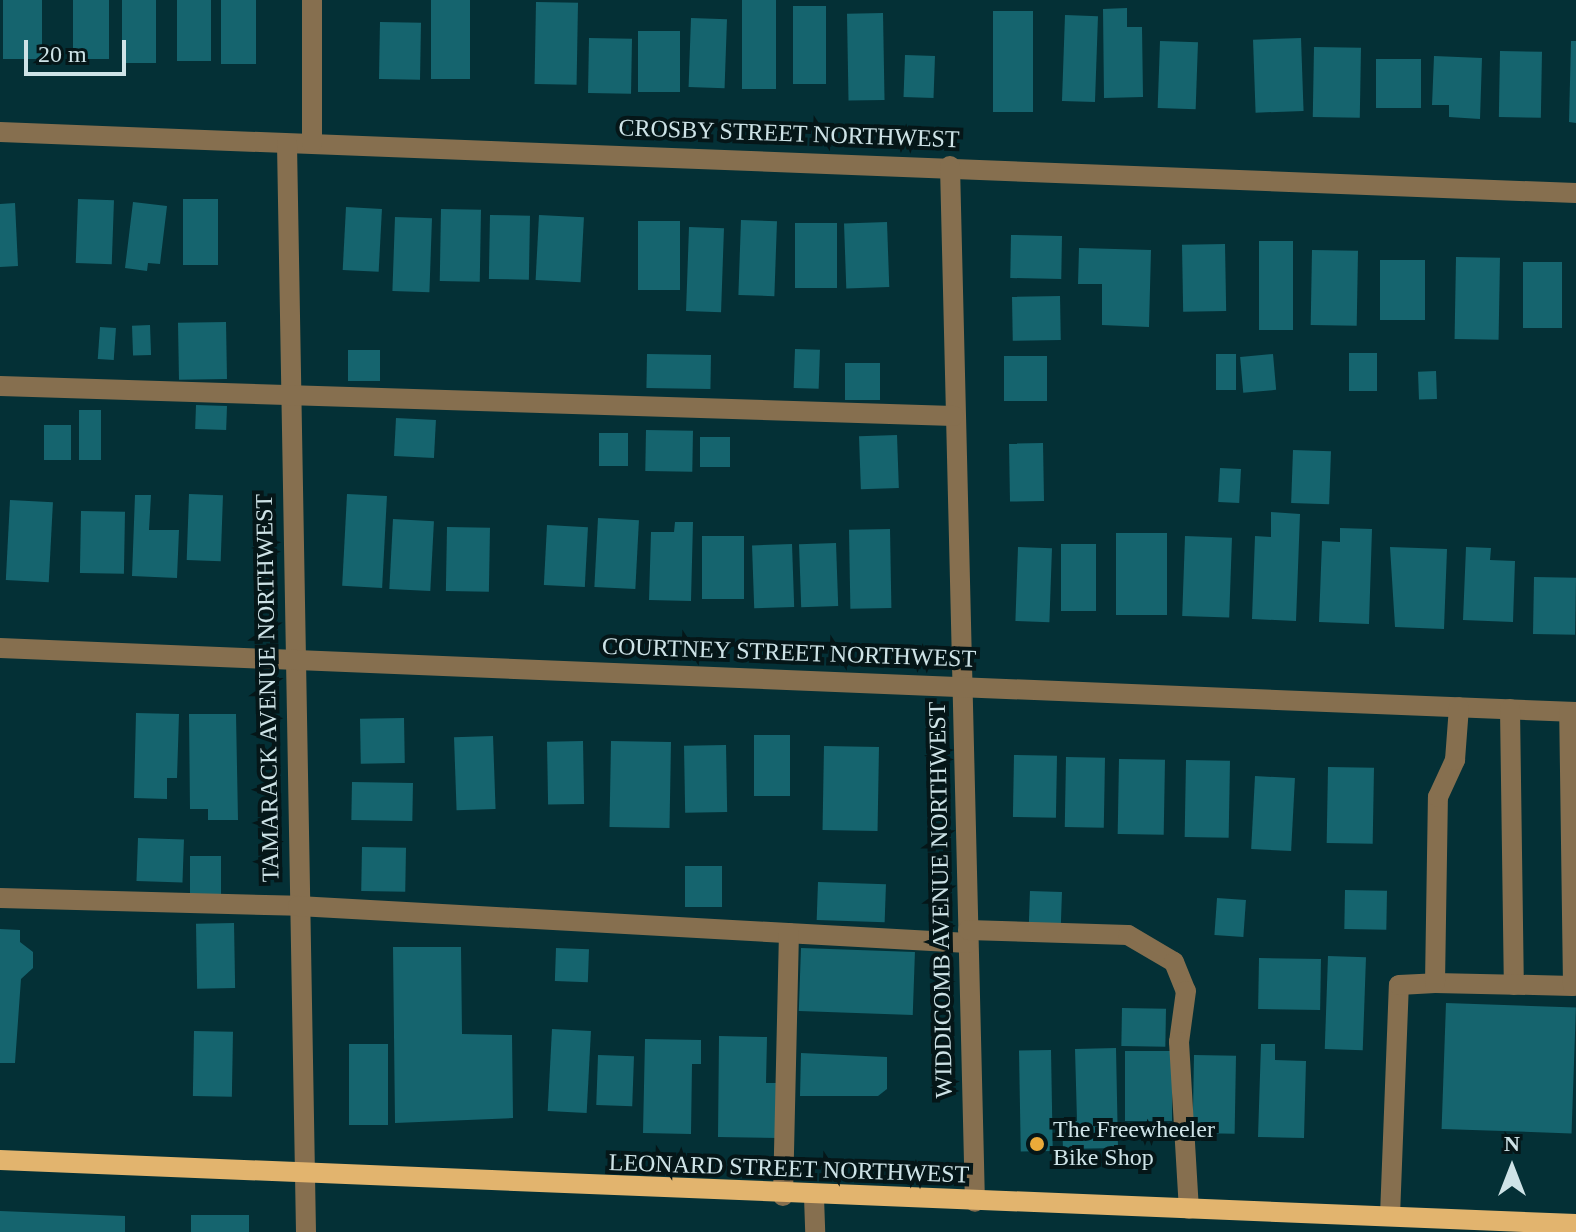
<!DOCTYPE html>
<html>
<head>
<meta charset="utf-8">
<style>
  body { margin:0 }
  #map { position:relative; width:1576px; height:1232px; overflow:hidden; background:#043036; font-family:Georgia,serif }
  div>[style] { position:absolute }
  .building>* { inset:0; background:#15646e; transform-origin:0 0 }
  .minor>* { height:20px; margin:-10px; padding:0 10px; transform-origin:10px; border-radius:10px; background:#866f4f }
  .major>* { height:20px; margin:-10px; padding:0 10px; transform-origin:10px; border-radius:10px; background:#e2b46e }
  .dots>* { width:22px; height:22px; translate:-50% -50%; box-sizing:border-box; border:4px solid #051618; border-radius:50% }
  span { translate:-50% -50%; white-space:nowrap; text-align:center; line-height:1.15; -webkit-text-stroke:8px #051618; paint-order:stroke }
  .street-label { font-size:24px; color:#cee3e7 }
  .poi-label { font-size:24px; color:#cee3e7 }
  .left { translate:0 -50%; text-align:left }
  .north { position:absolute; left:1472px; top:1128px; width:80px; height:80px; -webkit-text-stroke:6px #051618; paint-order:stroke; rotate:0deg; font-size:22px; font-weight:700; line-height:32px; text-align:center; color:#cee3e7 }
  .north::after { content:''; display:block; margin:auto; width:28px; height:36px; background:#cee3e7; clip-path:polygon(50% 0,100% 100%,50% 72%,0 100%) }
  .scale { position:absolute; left:24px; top:40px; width:102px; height:36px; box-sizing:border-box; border:4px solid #cee3e7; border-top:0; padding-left:10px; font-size:24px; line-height:28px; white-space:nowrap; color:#cee3e7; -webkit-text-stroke:6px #051618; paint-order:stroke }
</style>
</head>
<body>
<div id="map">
  <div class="building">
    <i style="left:3px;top:0;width:39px;height:59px"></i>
    <i style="left:73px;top:0;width:36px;height:59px"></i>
    <i style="left:122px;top:0;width:34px;height:63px"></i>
    <i style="left:177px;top:0;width:34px;height:61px"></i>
    <i style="left:221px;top:0;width:35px;height:64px"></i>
    <i style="left:431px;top:0;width:39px;height:79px"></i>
    <i style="left:742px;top:0;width:34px;height:89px"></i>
    <i style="left:536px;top:2px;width:42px;height:82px;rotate:1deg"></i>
    <i style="left:793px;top:6px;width:33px;height:78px"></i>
    <i style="clip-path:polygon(1127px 8px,1127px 27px,1142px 27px,1143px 97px,1104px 98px,1103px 9px)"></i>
    <i style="left:993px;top:11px;width:40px;height:101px"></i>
    <i style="left:883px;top:13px;width:87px;height:36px;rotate:89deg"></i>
    <i style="left:1065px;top:15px;width:33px;height:86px;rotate:2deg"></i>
    <i style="left:691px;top:18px;width:36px;height:69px;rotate:2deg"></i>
    <i style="left:380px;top:22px;width:41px;height:57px;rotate:1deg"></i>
    <i style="left:680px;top:31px;width:61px;height:42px;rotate:90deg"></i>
    <i style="left:589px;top:38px;width:43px;height:55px;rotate:1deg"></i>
    <i style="left:1301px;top:38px;width:73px;height:48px;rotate:88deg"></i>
    <i style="left:1160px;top:41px;width:38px;height:67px;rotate:2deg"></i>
    <i style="clip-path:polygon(1571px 41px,1576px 41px,1576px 123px,1569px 122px)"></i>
    <i style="left:1314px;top:47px;width:47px;height:70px;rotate:1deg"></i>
    <i style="left:1500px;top:51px;width:42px;height:66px;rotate:1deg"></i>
    <i style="left:905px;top:55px;width:30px;height:42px;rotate:2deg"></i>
    <i style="clip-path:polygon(1434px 56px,1482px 58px,1480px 119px,1449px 117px,1449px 105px,1432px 105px)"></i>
    <i style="left:1376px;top:59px;width:45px;height:49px"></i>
    <i style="left:78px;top:199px;width:36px;height:64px;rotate:2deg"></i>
    <i style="left:183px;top:199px;width:35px;height:66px"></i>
    <i style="clip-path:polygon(133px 202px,167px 206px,160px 264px,148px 263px,147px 271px,125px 268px)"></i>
    <i style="clip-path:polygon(15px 203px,18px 266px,0 267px,0 204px)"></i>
    <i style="left:346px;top:207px;width:36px;height:63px;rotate:3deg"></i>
    <i style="left:441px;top:209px;width:40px;height:72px;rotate:1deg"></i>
    <i style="left:490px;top:215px;width:40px;height:64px;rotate:1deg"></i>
    <i style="left:539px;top:215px;width:45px;height:65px;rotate:3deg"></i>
    <i style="left:395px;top:217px;width:37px;height:74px;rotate:2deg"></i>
    <i style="left:741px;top:220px;width:36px;height:75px;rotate:2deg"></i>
    <i style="left:638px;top:221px;width:42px;height:69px"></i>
    <i style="left:887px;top:222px;width:65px;height:43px;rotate:88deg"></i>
    <i style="left:795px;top:223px;width:42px;height:65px"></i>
    <i style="left:689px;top:227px;width:35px;height:84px;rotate:2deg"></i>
    <i style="left:1011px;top:235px;width:51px;height:43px;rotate:1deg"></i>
    <i style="left:1259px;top:241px;width:34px;height:89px"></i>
    <i style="left:1225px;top:244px;width:67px;height:43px;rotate:89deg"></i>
    <i style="clip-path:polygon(1079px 248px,1151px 250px,1149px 327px,1102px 325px,1102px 284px,1078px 284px)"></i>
    <i style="left:1312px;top:250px;width:46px;height:75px;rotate:1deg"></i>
    <i style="left:1456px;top:257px;width:44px;height:82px;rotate:1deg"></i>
    <i style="left:1380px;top:260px;width:45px;height:60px"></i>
    <i style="left:1523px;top:262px;width:39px;height:66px"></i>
    <i style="left:1060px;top:296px;width:44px;height:48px;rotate:89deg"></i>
    <i style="left:226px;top:322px;width:57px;height:48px;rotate:89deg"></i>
    <i style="left:150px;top:325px;width:30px;height:18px;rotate:88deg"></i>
    <i style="left:100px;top:327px;width:16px;height:32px;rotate:4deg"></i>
    <i style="left:795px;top:349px;width:25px;height:39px;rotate:2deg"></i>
    <i style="left:348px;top:350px;width:32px;height:31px"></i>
    <i style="left:1349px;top:353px;width:28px;height:38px"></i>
    <i style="left:647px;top:354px;width:64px;height:34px;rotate:1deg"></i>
    <i style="left:1216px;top:354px;width:20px;height:36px"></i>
    <i style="left:1273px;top:354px;width:36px;height:33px;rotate:85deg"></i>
    <i style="left:1004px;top:356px;width:43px;height:45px"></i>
    <i style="left:845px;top:363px;width:35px;height:37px"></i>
    <i style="left:1436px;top:371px;width:28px;height:18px;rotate:88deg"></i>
    <i style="left:196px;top:405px;width:31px;height:24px;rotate:2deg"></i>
    <i style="left:79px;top:410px;width:22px;height:50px"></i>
    <i style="left:396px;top:418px;width:40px;height:38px;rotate:3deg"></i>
    <i style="left:44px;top:425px;width:27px;height:35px"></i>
    <i style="left:646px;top:430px;width:47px;height:41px;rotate:1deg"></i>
    <i style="left:599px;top:433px;width:29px;height:33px"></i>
    <i style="left:897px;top:435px;width:53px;height:38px;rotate:88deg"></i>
    <i style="left:700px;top:437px;width:30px;height:30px"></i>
    <i style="left:1043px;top:443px;width:58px;height:34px;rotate:89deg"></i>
    <i style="left:1293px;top:450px;width:38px;height:53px;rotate:2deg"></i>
    <i style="left:1220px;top:468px;width:21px;height:34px;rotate:3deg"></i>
    <i style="left:189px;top:494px;width:34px;height:66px;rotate:2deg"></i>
    <i style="left:347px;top:494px;width:40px;height:92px;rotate:3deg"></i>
    <i style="clip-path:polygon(135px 495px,151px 495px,149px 530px,179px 530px,177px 578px,132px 576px)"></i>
    <i style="left:10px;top:500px;width:43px;height:80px;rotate:3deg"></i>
    <i style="left:81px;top:511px;width:44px;height:62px;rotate:1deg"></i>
    <i style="clip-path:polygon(1271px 512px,1300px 514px,1296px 621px,1252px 619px,1255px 536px,1271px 537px)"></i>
    <i style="left:598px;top:518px;width:41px;height:69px;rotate:3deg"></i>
    <i style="left:393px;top:519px;width:41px;height:70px;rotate:3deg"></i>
    <i style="clip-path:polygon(675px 522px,693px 522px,691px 601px,649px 600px,651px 532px,674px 532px)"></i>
    <i style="left:547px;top:525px;width:41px;height:60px;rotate:3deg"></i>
    <i style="left:447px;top:527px;width:43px;height:64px;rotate:1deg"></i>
    <i style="clip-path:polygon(1340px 528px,1372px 529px,1369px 624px,1319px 622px,1322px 541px,1340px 542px)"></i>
    <i style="left:890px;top:529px;width:79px;height:41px;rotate:89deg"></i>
    <i style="left:1116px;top:533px;width:51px;height:82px"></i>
    <i style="left:702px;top:536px;width:42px;height:63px"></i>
    <i style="left:1185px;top:536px;width:47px;height:80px;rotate:2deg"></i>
    <i style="left:836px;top:543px;width:63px;height:37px;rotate:88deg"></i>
    <i style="left:792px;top:544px;width:63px;height:40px;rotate:88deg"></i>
    <i style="left:1061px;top:544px;width:35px;height:67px"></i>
    <i style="left:1018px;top:547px;width:34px;height:74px;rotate:2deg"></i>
    <i style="clip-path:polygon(1390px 547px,1447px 549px,1444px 629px,1395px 627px)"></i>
    <i style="clip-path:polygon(1466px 547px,1491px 548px,1490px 560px,1515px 561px,1513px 622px,1463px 620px)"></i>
    <i style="left:1534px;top:577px;width:42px;height:57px;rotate:1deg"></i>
    <i style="clip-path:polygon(136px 713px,179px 714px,177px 778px,167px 778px,167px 799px,134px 798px)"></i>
    <i style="clip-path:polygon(189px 714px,236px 714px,238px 820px,208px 820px,208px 809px,190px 809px)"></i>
    <i style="left:404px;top:718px;width:45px;height:44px;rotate:89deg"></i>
    <i style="left:754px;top:735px;width:36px;height:61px"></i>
    <i style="left:493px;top:736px;width:73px;height:39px;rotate:88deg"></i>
    <i style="left:583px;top:741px;width:63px;height:36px;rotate:89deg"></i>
    <i style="left:611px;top:741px;width:60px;height:86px;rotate:1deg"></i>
    <i style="left:726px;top:745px;width:67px;height:42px;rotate:89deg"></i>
    <i style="left:824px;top:746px;width:55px;height:84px;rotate:1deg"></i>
    <i style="left:1014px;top:755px;width:43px;height:62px;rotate:1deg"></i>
    <i style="left:1066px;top:757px;width:39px;height:70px;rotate:1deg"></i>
    <i style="left:1119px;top:759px;width:46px;height:75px;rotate:1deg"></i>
    <i style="left:1186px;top:760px;width:44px;height:77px;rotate:1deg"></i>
    <i style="left:1328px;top:767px;width:46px;height:76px;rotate:1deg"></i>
    <i style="left:1255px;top:776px;width:40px;height:73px;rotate:3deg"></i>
    <i style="left:352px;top:782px;width:61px;height:38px;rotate:1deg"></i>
    <i style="left:138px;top:838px;width:46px;height:43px;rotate:2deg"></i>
    <i style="left:362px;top:847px;width:44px;height:44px;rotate:1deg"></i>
    <i style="left:190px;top:856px;width:31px;height:40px"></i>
    <i style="left:685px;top:866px;width:37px;height:41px"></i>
    <i style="left:818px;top:882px;width:68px;height:38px;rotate:2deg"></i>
    <i style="left:1345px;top:890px;width:42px;height:39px;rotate:1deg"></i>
    <i style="left:1030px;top:891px;width:32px;height:34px;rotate:2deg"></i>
    <i style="left:1217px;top:898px;width:29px;height:37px;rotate:4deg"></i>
    <i style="left:234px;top:923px;width:65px;height:38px;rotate:89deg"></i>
    <i style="clip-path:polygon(0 929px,20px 930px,20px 942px,33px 952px,33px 968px,21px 979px,15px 1063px,0 1063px)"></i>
    <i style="clip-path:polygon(393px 947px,461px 947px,462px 1034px,512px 1035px,513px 1118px,395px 1123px)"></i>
    <i style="left:556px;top:948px;width:33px;height:33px;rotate:2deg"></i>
    <i style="left:801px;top:948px;width:114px;height:63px;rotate:2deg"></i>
    <i style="left:1328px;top:956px;width:38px;height:93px;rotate:2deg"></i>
    <i style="left:1259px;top:958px;width:62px;height:51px;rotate:1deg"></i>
    <i style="left:1446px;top:1003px;width:130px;height:126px;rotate:2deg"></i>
    <i style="left:1122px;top:1008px;width:44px;height:38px;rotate:1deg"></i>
    <i style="left:552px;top:1029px;width:39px;height:82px;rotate:3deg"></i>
    <i style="left:194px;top:1031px;width:39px;height:65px;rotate:1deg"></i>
    <i style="clip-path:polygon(719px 1036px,767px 1037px,766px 1083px,779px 1083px,778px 1138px,718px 1137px)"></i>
    <i style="clip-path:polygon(645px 1039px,701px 1040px,701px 1064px,692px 1064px,691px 1134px,643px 1133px)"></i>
    <i style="left:349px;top:1044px;width:39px;height:81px"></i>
    <i style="clip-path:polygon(1261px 1044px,1275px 1044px,1275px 1060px,1306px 1061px,1304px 1138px,1258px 1137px)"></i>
    <i style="clip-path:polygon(1116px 1048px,1118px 1148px,1063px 1149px,1062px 1121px,1077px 1121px,1075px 1049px)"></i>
    <i style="left:1051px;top:1050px;width:101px;height:32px;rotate:89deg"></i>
    <i style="left:1125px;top:1051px;width:47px;height:70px"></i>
    <i style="clip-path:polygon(801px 1053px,887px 1057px,887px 1089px,878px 1096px,800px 1096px)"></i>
    <i style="left:598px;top:1055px;width:36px;height:50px;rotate:2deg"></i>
    <i style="left:1194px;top:1055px;width:42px;height:78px;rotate:1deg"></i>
    <i style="clip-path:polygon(0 1211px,125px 1216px,125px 1232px,0 1232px)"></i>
    <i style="left:191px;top:1215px;width:58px;height:17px"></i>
  </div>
  <div class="minor">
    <i style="left:0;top:132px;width:1577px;rotate:2.22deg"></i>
    <i style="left:312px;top:143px;width:143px;rotate:-90deg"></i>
    <i style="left:287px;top:144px;width:1088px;rotate:89deg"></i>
    <i style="left:950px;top:166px;width:1036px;rotate:88.62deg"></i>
    <i style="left:0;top:386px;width:954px;rotate:1.8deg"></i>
    <i style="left:0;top:648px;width:1577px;rotate:2.33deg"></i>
    <i style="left:1510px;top:709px;width:276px;rotate:89.2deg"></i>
    <i style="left:0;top:898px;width:298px;rotate:1.5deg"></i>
    <i style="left:298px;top:906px;width:671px;rotate:3.16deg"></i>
    <i style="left:968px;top:930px;width:160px;rotate:1.8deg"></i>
    <i style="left:1128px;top:935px;width:53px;rotate:30.4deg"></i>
    <i style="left:1174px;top:962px;width:31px;rotate:68deg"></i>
    <i style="left:1186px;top:991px;width:51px;rotate:97.8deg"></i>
    <i style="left:1179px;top:1042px;width:167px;rotate:86.6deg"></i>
    <i style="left:1435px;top:983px;width:138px;rotate:1.2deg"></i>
    <i style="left:1573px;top:986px;width:274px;rotate:-90.8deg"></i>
    <i style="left:783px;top:1196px;width:263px;rotate:-88.7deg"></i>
    <i style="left:814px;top:1197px;width:35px;rotate:88deg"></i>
    <i style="left:1390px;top:1216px;width:231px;rotate:-87.8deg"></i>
    <i style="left:1399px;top:985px;width:36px;rotate:-3deg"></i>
    <i style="left:1435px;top:983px;width:186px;rotate:-89.1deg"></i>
    <i style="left:1438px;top:797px;width:41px;rotate:-65.3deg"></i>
    <i style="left:1455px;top:760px;width:53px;rotate:-85.7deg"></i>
  </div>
  <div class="major">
    <i style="left:0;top:1160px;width:1577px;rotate:2.33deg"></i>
  </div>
  <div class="dots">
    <i style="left:1037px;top:1144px;background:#ebaa39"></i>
  </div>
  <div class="street-label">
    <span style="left:789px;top:134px;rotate:2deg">CROSBY STREET NORTHWEST</span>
    <span style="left:789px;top:653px;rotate:2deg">COURTNEY STREET NORTHWEST</span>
    <span style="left:268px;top:688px;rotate:-91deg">TAMARACK AVENUE NORTHWEST</span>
    <span style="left:941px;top:900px;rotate:-91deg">WIDDICOMB AVENUE NORTHWEST</span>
    <span style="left:789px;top:1169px;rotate:2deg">LEONARD STREET NORTHWEST</span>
  </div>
  <div class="poi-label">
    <span class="left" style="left:1053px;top:1144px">The Freewheeler<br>Bike Shop</span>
  </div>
  <div class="north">N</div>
  <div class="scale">20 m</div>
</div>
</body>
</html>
